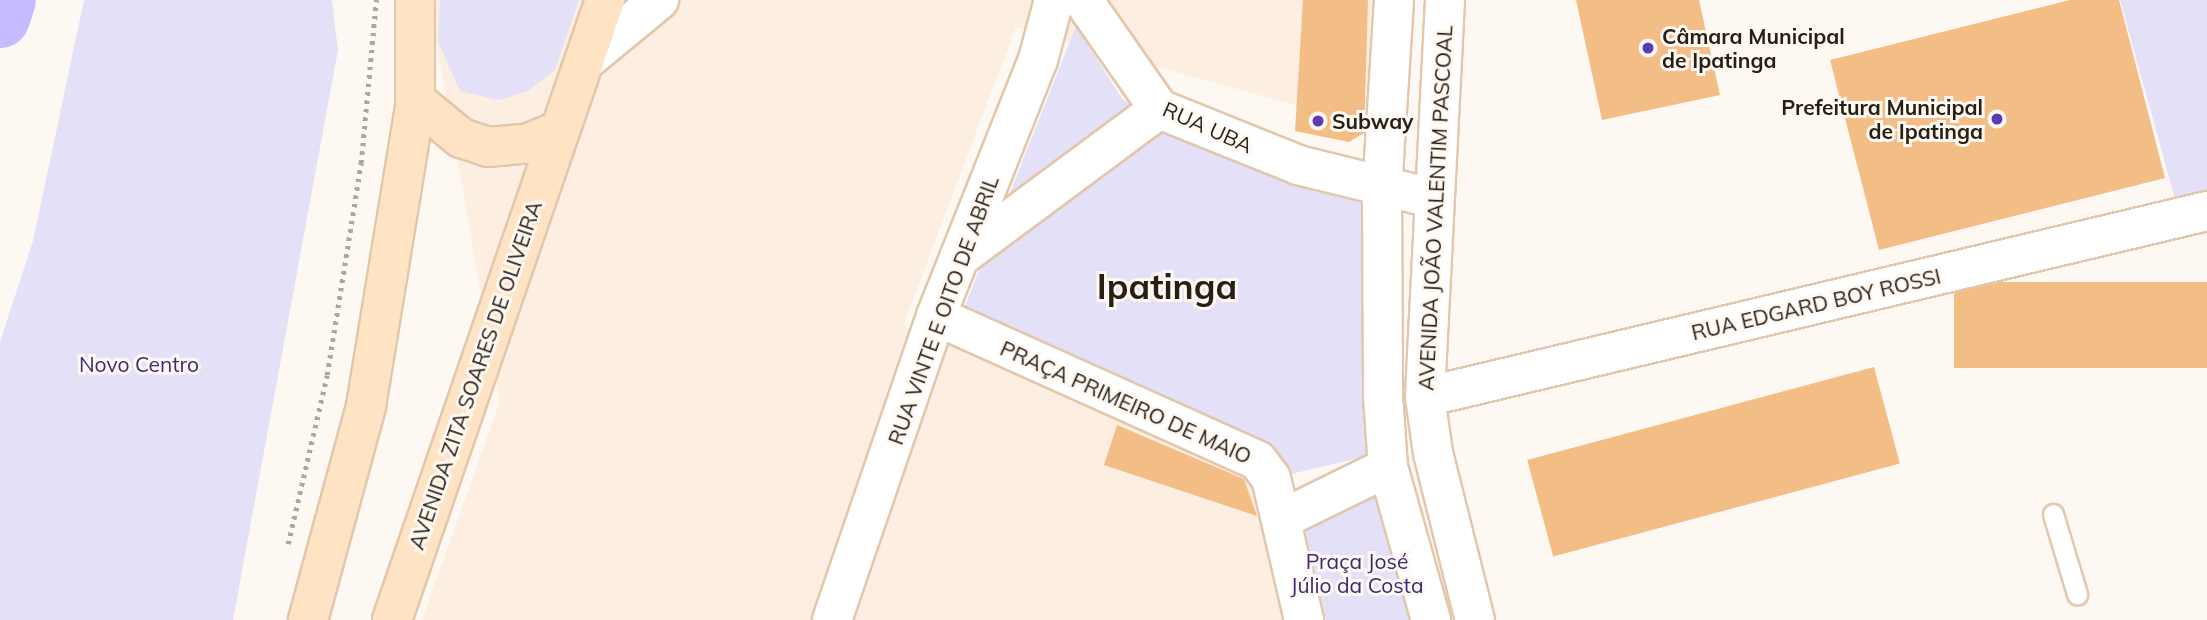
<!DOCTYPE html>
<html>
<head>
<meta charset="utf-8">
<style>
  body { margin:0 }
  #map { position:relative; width:2207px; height:620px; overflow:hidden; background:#fef8f2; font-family:Mulish,sans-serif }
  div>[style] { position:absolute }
  .built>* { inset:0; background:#fcefe1 }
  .green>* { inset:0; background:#e3e0f8 }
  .river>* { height:60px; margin:-30px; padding:0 30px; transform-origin:30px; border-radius:30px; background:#c5bbff }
  .building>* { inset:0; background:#f3be86; transform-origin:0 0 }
  .path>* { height:4.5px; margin-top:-2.25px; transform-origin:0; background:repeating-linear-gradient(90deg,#ada69e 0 3.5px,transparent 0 8.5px) }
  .roads { filter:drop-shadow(2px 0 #e2c7ac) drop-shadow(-2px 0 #e2c7ac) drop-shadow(0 2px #e2c7ac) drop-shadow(0 -2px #e2c7ac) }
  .service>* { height:19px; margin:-9.5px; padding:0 9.5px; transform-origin:9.5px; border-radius:9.5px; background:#fff }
  .minor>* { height:38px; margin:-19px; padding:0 19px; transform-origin:19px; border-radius:19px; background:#fff }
  .tertiary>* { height:38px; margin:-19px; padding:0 19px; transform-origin:19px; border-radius:19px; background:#fff }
  .secondary>* { height:38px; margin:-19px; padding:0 19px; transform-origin:19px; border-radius:19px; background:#fee4c5 }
  .dots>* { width:19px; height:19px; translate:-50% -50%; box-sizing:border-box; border:4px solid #fef8f2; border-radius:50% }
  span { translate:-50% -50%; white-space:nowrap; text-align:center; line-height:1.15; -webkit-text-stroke:6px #fef8f2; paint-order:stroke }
  .poi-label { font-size:21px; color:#281e14; font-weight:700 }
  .left { translate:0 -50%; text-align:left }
  .right { translate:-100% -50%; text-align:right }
  .street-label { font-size:21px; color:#281e14 }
  .park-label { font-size:21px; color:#3d2975 }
  .town-label { font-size:35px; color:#281e14; font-weight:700 }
</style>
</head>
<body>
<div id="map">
  <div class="built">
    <i style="clip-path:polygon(429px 0,1373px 0,1366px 125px,1016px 27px,903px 326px,1250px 466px,1289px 620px,422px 620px,500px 401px)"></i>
  </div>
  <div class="green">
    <i style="clip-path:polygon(84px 0,332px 0,338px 50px,233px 620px,0 620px,0 342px,33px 241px)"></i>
    <i style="clip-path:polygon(440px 0,579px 0,555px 70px,528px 91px,499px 100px,460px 91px,438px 41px)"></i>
    <i style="clip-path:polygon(2120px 0,2207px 0,2207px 192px,2175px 199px)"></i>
    <i style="clip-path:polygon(1076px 26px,1123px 100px,1224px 153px,1364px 203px,1376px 454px,1291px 474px,1272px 450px,965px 306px)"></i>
    <i style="clip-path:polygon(1375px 487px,1412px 620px,1326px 620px,1303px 520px)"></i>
  </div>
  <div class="river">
    <i style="left:0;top:18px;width:19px;rotate:-72deg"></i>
  </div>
  <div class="building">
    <i style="clip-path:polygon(1303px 0,1368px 0,1364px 133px,1349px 142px,1295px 131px)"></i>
    <i style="clip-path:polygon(1576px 0,1699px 0,1720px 95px,1602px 120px)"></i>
    <i style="clip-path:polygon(2070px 0,2119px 0,2165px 178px,1879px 250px,1830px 60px)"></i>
    <i style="left:2207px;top:282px;width:86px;height:253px;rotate:90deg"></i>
    <i style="left:1874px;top:367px;width:100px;height:359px;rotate:75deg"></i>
    <i style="clip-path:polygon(1117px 425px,1244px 479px,1257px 516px,1104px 465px)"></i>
  </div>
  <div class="path">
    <i style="left:288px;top:544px;width:173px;rotate:-77deg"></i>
    <i style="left:327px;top:375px;width:215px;rotate:-80.9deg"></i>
    <i style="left:361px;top:163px;width:164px;rotate:-84.7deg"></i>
  </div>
  <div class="roads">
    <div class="service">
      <i style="left:2053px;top:514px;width:84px;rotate:73.3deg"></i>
    </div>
    <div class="minor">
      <i style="left:1083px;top:0;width:133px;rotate:55.1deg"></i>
      <i style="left:1159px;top:109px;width:150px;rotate:21.9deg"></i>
      <i style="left:1298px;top:165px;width:137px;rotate:13.9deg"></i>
      <i style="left:960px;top:257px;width:248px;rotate:-36.6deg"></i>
      <i style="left:936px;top:316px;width:353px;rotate:24.2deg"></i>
      <i style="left:1258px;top:461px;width:21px;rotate:53deg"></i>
      <i style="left:1271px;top:478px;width:146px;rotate:76.9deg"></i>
      <i style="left:1425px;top:397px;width:804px;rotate:-13.38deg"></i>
      <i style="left:1282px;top:519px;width:118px;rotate:-26.1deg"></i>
      <i style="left:832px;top:620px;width:321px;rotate:-71.1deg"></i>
      <i style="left:936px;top:316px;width:276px;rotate:-68.3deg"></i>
      <i style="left:1038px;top:60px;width:62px;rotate:-75.1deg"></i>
    </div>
    <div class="tertiary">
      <i style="left:1394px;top:0;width:189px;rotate:93.6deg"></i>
      <i style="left:1382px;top:189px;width:207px;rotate:89.7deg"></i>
      <i style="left:1383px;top:396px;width:71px;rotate:86deg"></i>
      <i style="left:1388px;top:467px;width:159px;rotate:74.3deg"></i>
      <i style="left:1445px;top:0;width:398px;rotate:92.9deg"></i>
      <i style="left:1425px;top:397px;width:57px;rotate:81.9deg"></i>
      <i style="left:1433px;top:453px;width:172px;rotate:75.9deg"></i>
      <i style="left:585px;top:61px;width:96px;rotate:-39.5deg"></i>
    </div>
    <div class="secondary">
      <i style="left:416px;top:101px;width:58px;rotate:39.4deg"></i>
      <i style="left:461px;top:138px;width:28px;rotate:18deg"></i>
      <i style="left:488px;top:147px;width:38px;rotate:-5deg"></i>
      <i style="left:526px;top:144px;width:35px;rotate:-22deg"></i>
      <i style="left:308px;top:620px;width:222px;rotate:-74.8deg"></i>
      <i style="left:366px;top:406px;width:303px;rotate:-80.7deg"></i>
      <i style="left:415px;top:107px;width:107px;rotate:-90deg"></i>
      <i style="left:392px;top:620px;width:656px;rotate:-71.04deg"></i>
    </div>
  </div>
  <div class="dots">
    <i style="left:1648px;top:48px;background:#5c3ab2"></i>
    <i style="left:1997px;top:119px;background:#5c3ab2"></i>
    <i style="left:1318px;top:121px;background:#5c3ab2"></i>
  </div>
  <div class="poi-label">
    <span class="left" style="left:1662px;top:48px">Câmara Municipal<br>de Ipatinga</span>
    <span class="right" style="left:1983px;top:119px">Prefeitura Municipal<br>de Ipatinga</span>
    <span class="left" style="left:1332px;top:121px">Subway</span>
  </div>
  <div class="street-label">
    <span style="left:1208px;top:127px;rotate:24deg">RUA UBA</span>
    <span style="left:1435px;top:208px;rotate:-87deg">AVENIDA JOÃO VALENTIM PASCOAL</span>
    <span style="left:1816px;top:304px;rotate:-13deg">RUA EDGARD BOY ROSSI</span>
    <span style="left:943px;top:310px;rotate:-70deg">RUA VINTE E OITO DE ABRIL</span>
    <span style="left:475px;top:375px;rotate:-71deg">AVENIDA ZITA SOARES DE OLIVEIRA</span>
    <span style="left:1126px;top:402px;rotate:24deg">PRAÇA PRIMEIRO DE MAIO</span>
  </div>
  <div class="park-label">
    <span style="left:139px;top:364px">Novo Centro</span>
    <span style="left:1357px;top:573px">Praça José<br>Júlio da Costa</span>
  </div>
  <div class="town-label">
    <span style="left:1167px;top:286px">Ipatinga</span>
  </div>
</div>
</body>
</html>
